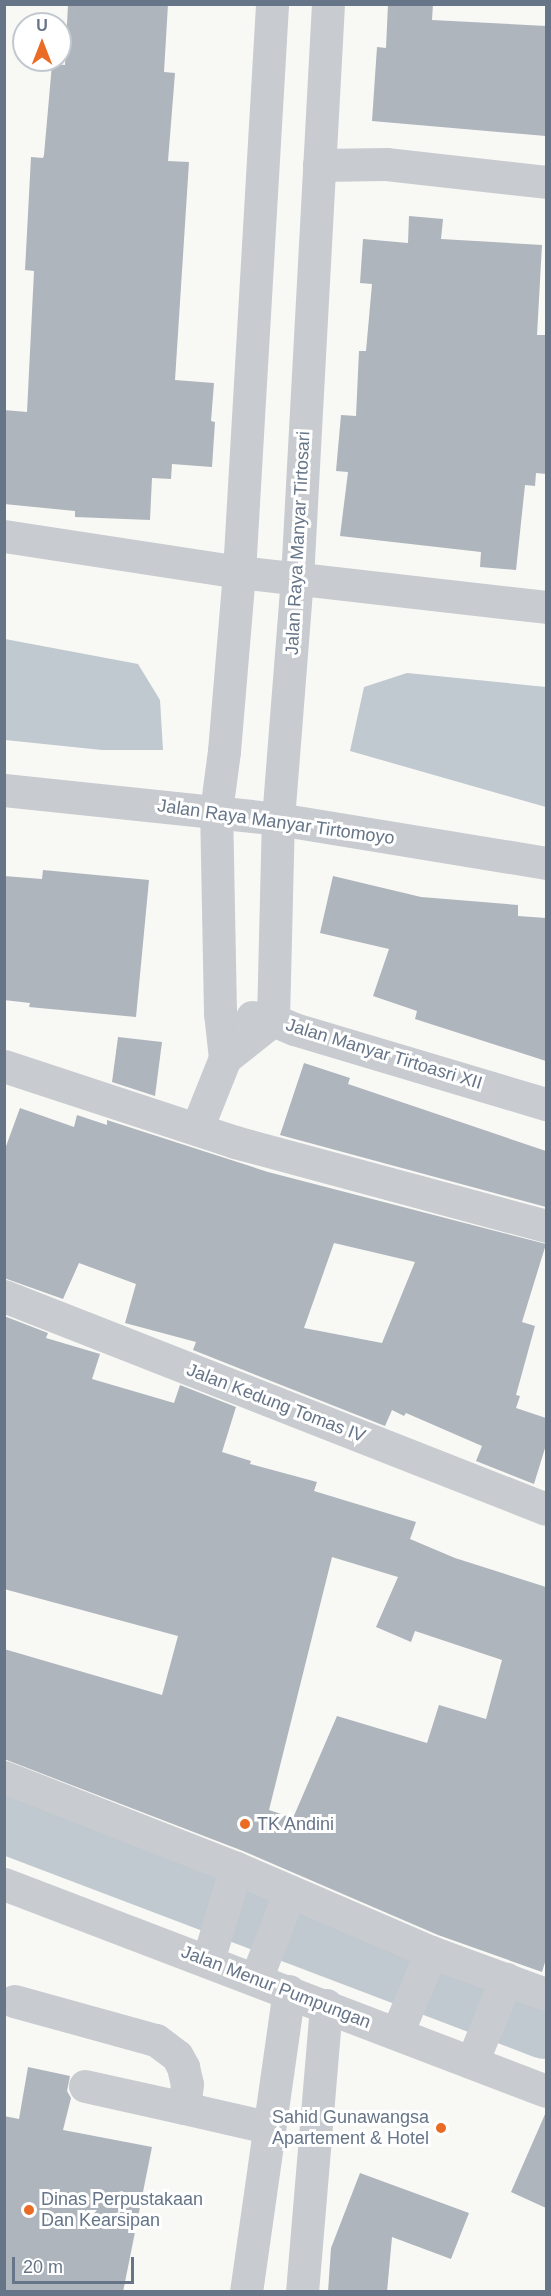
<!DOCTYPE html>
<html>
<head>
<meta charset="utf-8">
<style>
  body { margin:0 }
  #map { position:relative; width:551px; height:2296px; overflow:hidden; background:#f8f8f5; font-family:Helvetica,sans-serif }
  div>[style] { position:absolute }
  .water>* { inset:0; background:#c0c9cf }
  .river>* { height:72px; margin:-36px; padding:0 36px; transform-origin:36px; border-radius:36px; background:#c0c9cf }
  .building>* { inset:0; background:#afb5bd }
  .minor>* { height:33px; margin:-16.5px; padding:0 16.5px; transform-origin:16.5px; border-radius:16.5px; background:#c8cbcf }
  .dots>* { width:16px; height:16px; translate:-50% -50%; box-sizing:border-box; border:3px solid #fff; border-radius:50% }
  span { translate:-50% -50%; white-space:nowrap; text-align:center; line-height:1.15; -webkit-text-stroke:6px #fff; paint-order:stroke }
  .street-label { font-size:18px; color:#667588 }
  .poi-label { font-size:18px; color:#667588 }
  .left { translate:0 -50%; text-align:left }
  .right { translate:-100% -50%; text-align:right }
  .frame { position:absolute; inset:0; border:6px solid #667588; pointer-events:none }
  .north { position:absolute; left:12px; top:12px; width:60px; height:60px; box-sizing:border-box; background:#fff; border:2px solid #c2c8cf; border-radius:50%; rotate:0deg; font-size:16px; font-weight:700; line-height:24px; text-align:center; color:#667588 }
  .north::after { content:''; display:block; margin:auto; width:21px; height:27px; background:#ea6b24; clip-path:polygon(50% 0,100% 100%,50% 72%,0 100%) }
  .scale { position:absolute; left:12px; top:2257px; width:122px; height:27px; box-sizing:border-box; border:3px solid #667588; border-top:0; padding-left:8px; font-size:18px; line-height:21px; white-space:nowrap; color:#667588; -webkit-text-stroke:4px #fff; paint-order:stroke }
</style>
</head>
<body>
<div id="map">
  <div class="water">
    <i style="clip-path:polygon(5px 639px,138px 664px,160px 700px,163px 750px,102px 750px,5px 740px)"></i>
    <i style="clip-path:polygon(407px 673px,546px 687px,546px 807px,350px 751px,364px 687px)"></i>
  </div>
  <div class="river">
    <i style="left:4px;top:1817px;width:580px;rotate:20.81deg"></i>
  </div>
  <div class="building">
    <i style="clip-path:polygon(68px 4px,168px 4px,164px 72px,175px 73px,168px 161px,189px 162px,175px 380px,214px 383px,211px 421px,215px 422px,212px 467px,172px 464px,171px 479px,152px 478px,150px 520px,75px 517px,75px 511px,4px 504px,4px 410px,27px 412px,34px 271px,25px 270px,31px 157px,43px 158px,44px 155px,52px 64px,65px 65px)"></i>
    <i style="clip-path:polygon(388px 4px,433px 4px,432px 20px,546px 26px,546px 136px,372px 121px,377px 47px,386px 48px)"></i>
    <i style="clip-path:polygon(409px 216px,443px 219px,441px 239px,542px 245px,537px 335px,546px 335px,546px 474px,536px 473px,535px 486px,525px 485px,516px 570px,480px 567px,481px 552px,340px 536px,348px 472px,336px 471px,341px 415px,356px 416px,359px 351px,366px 351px,372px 284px,360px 283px,363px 239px,408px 243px)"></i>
    <i style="clip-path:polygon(43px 870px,149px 880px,136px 1017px,29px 1007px,30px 1003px,4px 1000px,4px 876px,42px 879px)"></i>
    <i style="clip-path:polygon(333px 876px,421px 897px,518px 905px,518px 916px,546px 918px,546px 1061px,415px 1019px,417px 1011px,373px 996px,389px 949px,320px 933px)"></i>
    <i style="clip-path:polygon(118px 1037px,162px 1042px,155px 1096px,112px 1082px)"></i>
    <i style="clip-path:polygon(304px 1063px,350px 1078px,348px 1084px,546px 1151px,546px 1207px,280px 1135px)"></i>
    <i style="clip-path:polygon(evenodd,20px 1108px,74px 1127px,77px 1115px,107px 1125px,107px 1120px,268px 1172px,546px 1244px,522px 1322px,535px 1326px,516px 1395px,520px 1396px,516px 1408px,546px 1418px,546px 1445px,534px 1484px,476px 1461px,482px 1446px,406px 1413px,404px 1416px,392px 1410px,385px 1426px,193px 1350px,196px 1342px,125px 1323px,136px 1284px,79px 1263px,63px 1299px,4px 1278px,5px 1149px,20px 1108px,334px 1243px,415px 1262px,382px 1343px,304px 1328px,334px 1243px)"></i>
    <i style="clip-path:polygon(evenodd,4px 1316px,48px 1333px,46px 1338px,100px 1354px,92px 1379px,174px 1403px,180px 1385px,236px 1407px,222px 1452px,251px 1461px,250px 1464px,317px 1482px,314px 1491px,416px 1522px,410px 1539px,455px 1558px,546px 1587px,546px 1959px,542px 1972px,438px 1935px,243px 1851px,4px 1759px,4px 1649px,162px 1695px,178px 1636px,4px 1589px,4px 1316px,332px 1557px,398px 1577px,376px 1627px,411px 1642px,415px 1631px,502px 1660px,486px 1719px,439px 1705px,427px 1743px,337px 1716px,293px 1818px,269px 1810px,332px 1557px)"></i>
    <i style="clip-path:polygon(28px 2067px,70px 2076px,67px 2091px,71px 2098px,63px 2130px,152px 2147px,123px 2292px,4px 2292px,4px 2116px,19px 2119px)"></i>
    <i style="clip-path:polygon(546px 2112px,546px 2208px,511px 2192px)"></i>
    <i style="clip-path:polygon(360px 2173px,469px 2213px,451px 2259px,392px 2237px,387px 2292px,328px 2292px,331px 2248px)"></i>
  </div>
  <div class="minor">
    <i style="left:319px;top:165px;width:67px;rotate:-0.9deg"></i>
    <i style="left:386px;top:164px;width:161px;rotate:6.4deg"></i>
    <i style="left:4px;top:536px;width:238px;rotate:8.7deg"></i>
    <i style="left:239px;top:572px;width:309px;rotate:6.5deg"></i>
    <i style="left:4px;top:790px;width:276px;rotate:6deg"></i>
    <i style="left:278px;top:819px;width:272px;rotate:9.3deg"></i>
    <i style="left:252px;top:1017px;width:21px;rotate:8deg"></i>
    <i style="left:273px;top:1020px;width:23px;rotate:23deg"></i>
    <i style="left:294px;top:1029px;width:263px;rotate:16.6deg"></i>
    <i style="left:225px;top:1058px;width:45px;rotate:-96.3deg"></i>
    <i style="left:220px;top:1013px;width:202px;rotate:-91.1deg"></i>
    <i style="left:216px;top:811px;width:61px;rotate:-82.4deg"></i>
    <i style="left:224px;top:751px;width:180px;rotate:-85.2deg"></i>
    <i style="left:239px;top:572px;width:569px;rotate:-86.67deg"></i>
    <i style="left:4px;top:1066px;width:243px;rotate:18.2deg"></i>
    <i style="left:235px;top:1142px;width:322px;rotate:15.1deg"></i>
    <i style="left:197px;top:1128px;width:75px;rotate:-68.2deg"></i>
    <i style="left:225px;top:1058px;width:61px;rotate:-38.4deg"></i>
    <i style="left:273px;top:1020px;width:201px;rotate:-88.6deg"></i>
    <i style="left:278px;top:819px;width:242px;rotate:-85.5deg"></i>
    <i style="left:297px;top:578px;width:575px;rotate:-86.91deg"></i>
    <i style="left:4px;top:1296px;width:582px;rotate:21.45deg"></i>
    <i style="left:4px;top:1777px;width:249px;rotate:21.4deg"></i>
    <i style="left:236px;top:1868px;width:212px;rotate:23.3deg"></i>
    <i style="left:431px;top:1952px;width:122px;rotate:20.1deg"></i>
    <i style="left:4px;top:1884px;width:580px;rotate:20.9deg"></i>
    <i style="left:208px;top:1960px;width:96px;rotate:-73.1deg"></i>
    <i style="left:256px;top:1979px;width:94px;rotate:-68.9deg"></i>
    <i style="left:14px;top:2001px;width:147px;rotate:15.4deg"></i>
    <i style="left:156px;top:2040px;width:26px;rotate:37deg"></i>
    <i style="left:177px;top:2056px;width:13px;rotate:61deg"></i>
    <i style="left:183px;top:2067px;width:17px;rotate:77deg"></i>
    <i style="left:187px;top:2084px;width:24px;rotate:97deg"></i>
    <i style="left:184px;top:2108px;width:85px;rotate:12.9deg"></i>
    <i style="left:397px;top:2033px;width:88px;rotate:-67.2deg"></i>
    <i style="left:472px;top:2062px;width:90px;rotate:-67.7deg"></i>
    <i style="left:85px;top:2086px;width:101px;rotate:12.5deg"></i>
    <i style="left:246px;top:2292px;width:304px;rotate:-81.9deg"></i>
    <i style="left:302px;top:2292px;width:288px;rotate:-85.2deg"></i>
  </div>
  <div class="dots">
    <i style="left:245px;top:1824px;background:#ea6b24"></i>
    <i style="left:441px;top:2128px;background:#ea6b24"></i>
    <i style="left:29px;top:2210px;background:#ea6b24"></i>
  </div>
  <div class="street-label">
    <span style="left:298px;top:543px;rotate:-87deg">Jalan Raya Manyar Tirtosari</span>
    <span style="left:276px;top:822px;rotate:8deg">Jalan Raya Manyar Tirtomoyo</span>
    <span style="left:384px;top:1054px;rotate:17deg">Jalan Manyar Tirtoasri XII</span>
    <span style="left:276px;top:1403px;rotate:21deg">Jalan Kedung Tomas IV</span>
    <span style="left:276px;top:1987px;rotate:21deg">Jalan Menur Pumpungan</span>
  </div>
  <div class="poi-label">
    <span class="left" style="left:257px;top:1824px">TK Andini</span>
    <span class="right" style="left:429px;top:2128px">Sahid Gunawangsa<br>Apartement &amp; Hotel</span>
    <span class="left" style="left:41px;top:2210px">Dinas Perpustakaan<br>Dan Kearsipan</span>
  </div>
  <div class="frame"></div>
  <div class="north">U</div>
  <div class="scale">20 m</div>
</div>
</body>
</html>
